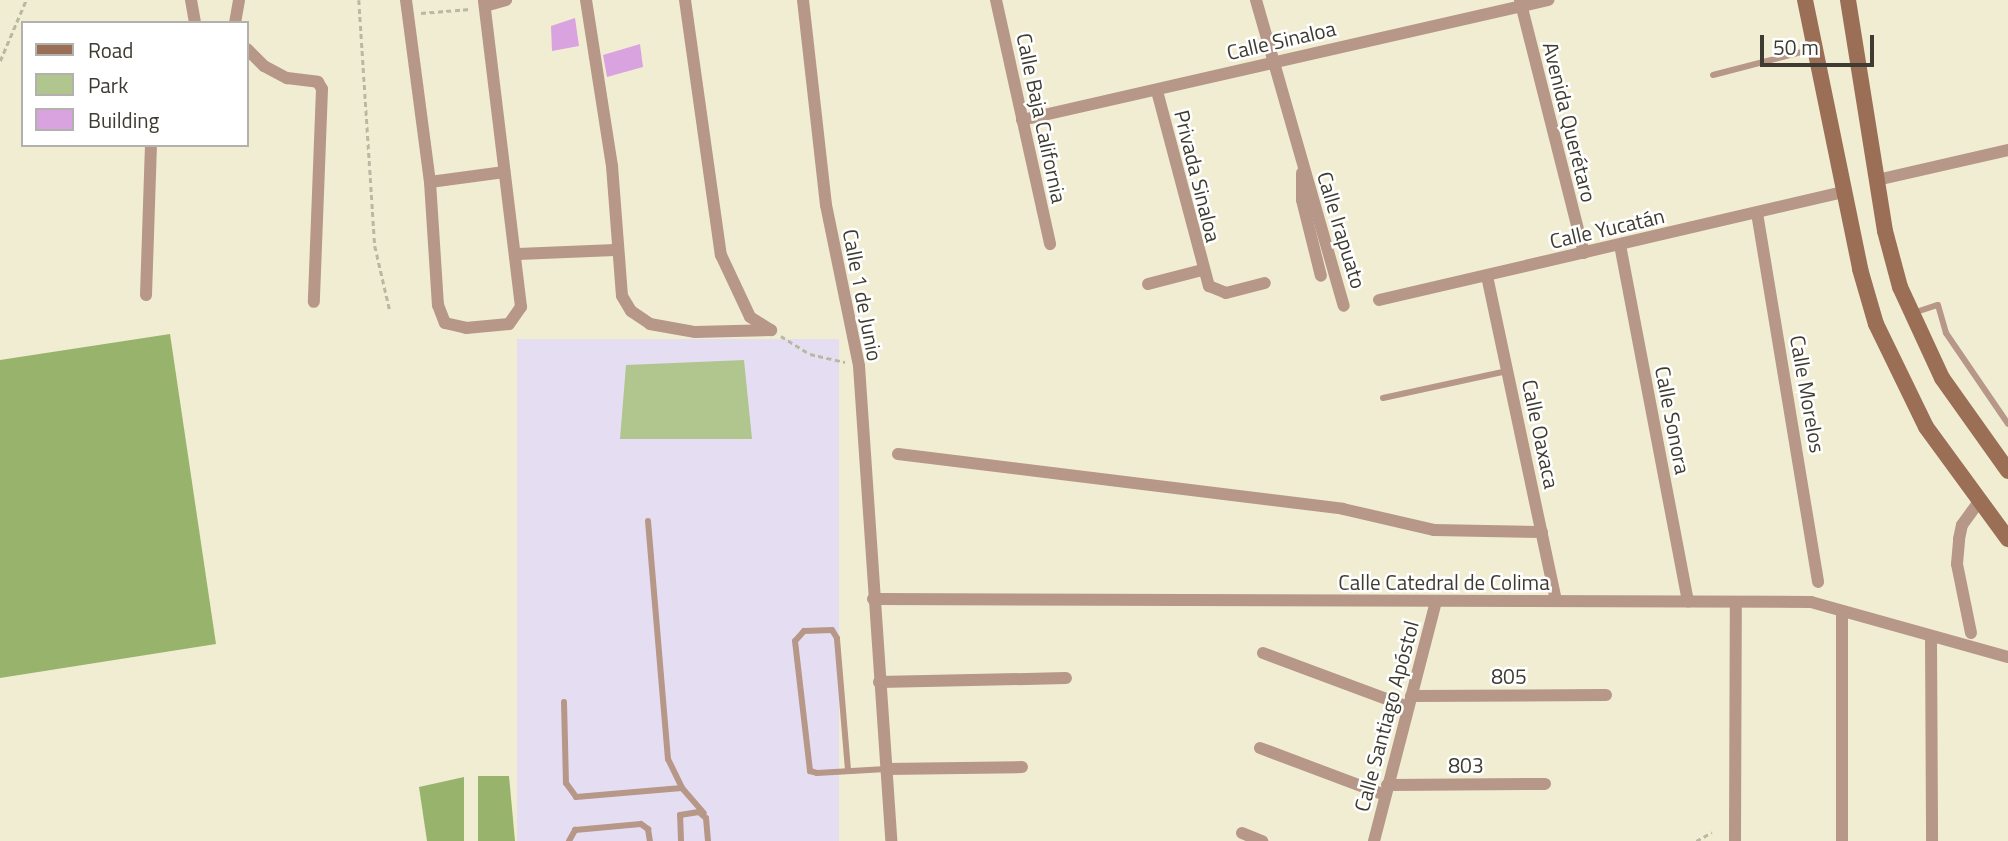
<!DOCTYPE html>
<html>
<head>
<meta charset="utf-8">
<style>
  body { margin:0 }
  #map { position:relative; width:2008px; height:841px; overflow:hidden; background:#f1edd3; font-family:"Titillium Web",sans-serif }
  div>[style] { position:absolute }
  .education>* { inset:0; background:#e5def3; transform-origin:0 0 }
  .green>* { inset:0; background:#b0c68e }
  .forest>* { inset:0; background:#98b36c }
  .building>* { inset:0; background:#d8a3de }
  .path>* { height:2.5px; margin-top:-1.25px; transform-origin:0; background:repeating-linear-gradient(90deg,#bbb8a2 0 5px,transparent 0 8.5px) }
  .service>* { height:6px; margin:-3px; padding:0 3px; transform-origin:3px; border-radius:3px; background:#b79787 }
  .minor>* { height:12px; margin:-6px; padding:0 6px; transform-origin:6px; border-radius:6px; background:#b79787 }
  .secondary>* { height:16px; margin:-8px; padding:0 8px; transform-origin:8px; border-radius:8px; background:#9b6e56 }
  span { translate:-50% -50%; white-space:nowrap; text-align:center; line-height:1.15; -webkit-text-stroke:5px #fff; paint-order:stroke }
  .street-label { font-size:21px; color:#3e3c32 }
  .legend { position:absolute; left:21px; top:21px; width:228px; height:126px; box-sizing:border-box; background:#fff; border:2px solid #b2b1ad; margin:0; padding:9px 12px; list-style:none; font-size:21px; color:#3e3c32 }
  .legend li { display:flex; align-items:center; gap:14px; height:35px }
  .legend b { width:35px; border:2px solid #b2b1ad }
  .scale { position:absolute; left:1760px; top:35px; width:114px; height:32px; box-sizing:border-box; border:4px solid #3e3c32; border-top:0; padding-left:9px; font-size:21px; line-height:24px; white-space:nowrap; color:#3e3c32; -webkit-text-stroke:5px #fff; paint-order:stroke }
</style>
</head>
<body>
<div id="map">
  <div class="education">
    <i style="left:517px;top:339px;width:322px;height:502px"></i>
  </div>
  <div class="green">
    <i style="clip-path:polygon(744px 360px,752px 439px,620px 439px,626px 365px)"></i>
  </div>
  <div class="forest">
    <i style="clip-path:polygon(170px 334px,216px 644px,0 678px,0 360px)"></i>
    <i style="clip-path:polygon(478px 776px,509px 776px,515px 841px,478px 841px)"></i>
    <i style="clip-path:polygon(464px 777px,464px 841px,427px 841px,419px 787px)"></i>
  </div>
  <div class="building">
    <i style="clip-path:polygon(575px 18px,579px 46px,552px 51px,551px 26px)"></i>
    <i style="clip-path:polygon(640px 44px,643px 67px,607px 77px,603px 55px)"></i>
  </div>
  <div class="path">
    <i style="left:359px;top:0;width:247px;rotate:86.3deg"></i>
    <i style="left:375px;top:246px;width:67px;rotate:77deg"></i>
    <i style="left:421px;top:13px;width:49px;rotate:-4.7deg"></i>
    <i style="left:0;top:61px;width:66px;rotate:-66.9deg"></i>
    <i style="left:781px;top:336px;width:34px;rotate:32deg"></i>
    <i style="left:810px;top:354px;width:36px;rotate:13deg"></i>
    <i style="left:1696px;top:841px;width:18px;rotate:-29deg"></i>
  </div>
  <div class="service">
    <i style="left:1713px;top:75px;width:103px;rotate:-14.6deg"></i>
    <i style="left:1913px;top:313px;width:26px;rotate:-18deg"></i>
    <i style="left:1938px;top:305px;width:29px;rotate:74deg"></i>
    <i style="left:1946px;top:333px;width:110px;rotate:55.7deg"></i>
    <i style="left:1383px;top:398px;width:127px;rotate:-12.3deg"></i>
    <i style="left:648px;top:521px;width:239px;rotate:85.2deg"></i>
    <i style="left:668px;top:759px;width:32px;rotate:64deg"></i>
    <i style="left:682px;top:788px;width:33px;rotate:49deg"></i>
    <i style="left:564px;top:702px;width:81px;rotate:88.6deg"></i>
    <i style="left:566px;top:783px;width:17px;rotate:54deg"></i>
    <i style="left:576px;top:797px;width:106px;rotate:-4.9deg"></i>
    <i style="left:848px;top:770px;width:132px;rotate:-94.8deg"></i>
    <i style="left:837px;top:638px;width:9px;rotate:-122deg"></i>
    <i style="left:832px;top:630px;width:28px;rotate:178deg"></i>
    <i style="left:804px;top:631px;width:13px;rotate:132deg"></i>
    <i style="left:795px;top:641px;width:131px;rotate:83.4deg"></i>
    <i style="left:810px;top:771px;width:7px;rotate:16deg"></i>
    <i style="left:817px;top:773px;width:69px;rotate:-3.3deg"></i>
    <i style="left:569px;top:841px;width:13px;rotate:-61deg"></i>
    <i style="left:575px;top:830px;width:66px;rotate:-5.2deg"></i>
    <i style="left:641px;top:824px;width:9px;rotate:36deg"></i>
    <i style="left:648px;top:829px;width:12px;rotate:81deg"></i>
    <i style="left:681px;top:841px;width:26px;rotate:-92deg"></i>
    <i style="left:680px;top:815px;width:19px;rotate:-9deg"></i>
    <i style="left:699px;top:812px;width:9px;rotate:41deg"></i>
    <i style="left:706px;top:818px;width:23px;rotate:85deg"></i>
  </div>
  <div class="minor">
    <i style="left:191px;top:0;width:23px;rotate:80deg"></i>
    <i style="left:406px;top:0;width:184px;rotate:82.5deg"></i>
    <i style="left:430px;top:182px;width:123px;rotate:86.3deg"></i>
    <i style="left:438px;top:305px;width:19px;rotate:69deg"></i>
    <i style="left:445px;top:323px;width:22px;rotate:13deg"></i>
    <i style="left:466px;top:328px;width:43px;rotate:-5.3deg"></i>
    <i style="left:509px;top:324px;width:21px;rotate:-55deg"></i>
    <i style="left:521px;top:307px;width:309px;rotate:-96.9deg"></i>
    <i style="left:586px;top:0;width:168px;rotate:81.1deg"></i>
    <i style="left:612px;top:166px;width:130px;rotate:85.6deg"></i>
    <i style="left:622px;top:296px;width:17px;rotate:59deg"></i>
    <i style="left:631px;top:311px;width:23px;rotate:34deg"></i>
    <i style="left:650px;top:324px;width:46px;rotate:10.1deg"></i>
    <i style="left:695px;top:332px;width:76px;rotate:-1.5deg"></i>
    <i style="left:685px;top:0;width:258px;rotate:82deg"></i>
    <i style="left:721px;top:255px;width:68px;rotate:64.9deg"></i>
    <i style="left:750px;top:317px;width:25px;rotate:32deg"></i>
    <i style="left:803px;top:0;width:206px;rotate:83.6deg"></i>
    <i style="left:826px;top:205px;width:164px;rotate:78.4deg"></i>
    <i style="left:859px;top:366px;width:476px;rotate:86.1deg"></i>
    <i style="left:996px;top:0;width:250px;rotate:77.5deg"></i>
    <i style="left:1256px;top:0;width:318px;rotate:74deg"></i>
    <i style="left:1520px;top:0;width:261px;rotate:75.8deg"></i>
    <i style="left:485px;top:6px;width:22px;rotate:-16deg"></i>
    <i style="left:235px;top:23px;width:23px;rotate:-80deg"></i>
    <i style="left:247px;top:49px;width:24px;rotate:45deg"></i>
    <i style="left:264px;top:66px;width:26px;rotate:28deg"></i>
    <i style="left:287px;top:78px;width:31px;rotate:7deg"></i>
    <i style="left:318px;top:82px;width:8px;rotate:60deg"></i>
    <i style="left:322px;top:89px;width:213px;rotate:92.2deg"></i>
    <i style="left:1157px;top:91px;width:202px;rotate:75.1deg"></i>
    <i style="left:1209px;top:286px;width:18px;rotate:22deg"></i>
    <i style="left:1226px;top:293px;width:40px;rotate:-14.4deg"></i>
    <i style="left:1022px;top:120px;width:540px;rotate:-12.85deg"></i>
    <i style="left:1302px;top:173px;width:27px;rotate:90deg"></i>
    <i style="left:1302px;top:200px;width:78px;rotate:76deg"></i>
    <i style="left:1877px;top:180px;width:134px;rotate:-12.9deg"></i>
    <i style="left:430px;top:182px;width:75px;rotate:-7.7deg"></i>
    <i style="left:1757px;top:213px;width:374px;rotate:80.6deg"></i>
    <i style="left:1620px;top:245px;width:363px;rotate:79.2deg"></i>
    <i style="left:518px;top:254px;width:97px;rotate:-2.4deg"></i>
    <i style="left:1487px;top:276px;width:332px;rotate:78deg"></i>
    <i style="left:1148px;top:284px;width:56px;rotate:-14.5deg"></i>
    <i style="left:146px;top:295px;width:150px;rotate:-88.1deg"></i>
    <i style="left:1379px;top:300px;width:477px;rotate:-13.1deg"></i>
    <i style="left:898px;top:454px;width:448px;rotate:7deg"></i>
    <i style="left:1343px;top:509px;width:93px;rotate:13deg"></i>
    <i style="left:1434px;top:530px;width:108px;rotate:1.1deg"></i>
    <i style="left:873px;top:599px;width:938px;rotate:0.18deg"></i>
    <i style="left:1811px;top:602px;width:205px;rotate:15.6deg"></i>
    <i style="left:1842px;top:611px;width:230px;rotate:90deg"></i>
    <i style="left:1971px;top:633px;width:70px;rotate:-101.5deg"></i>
    <i style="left:1957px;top:564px;width:25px;rotate:-85deg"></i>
    <i style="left:1959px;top:539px;width:14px;rotate:-78deg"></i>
    <i style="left:1962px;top:525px;width:29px;rotate:-54deg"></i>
    <i style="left:1931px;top:636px;width:205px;rotate:89.7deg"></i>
    <i style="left:1263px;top:653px;width:155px;rotate:20.4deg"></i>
    <i style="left:879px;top:682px;width:187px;rotate:-1.2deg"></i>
    <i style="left:1411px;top:696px;width:195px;rotate:-0.3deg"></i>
    <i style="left:1260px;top:748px;width:134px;rotate:20.6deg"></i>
    <i style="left:886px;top:769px;width:136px;rotate:-0.8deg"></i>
    <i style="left:1387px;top:785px;width:158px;rotate:-0.4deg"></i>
    <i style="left:1242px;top:833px;width:22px;rotate:22deg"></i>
    <i style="left:1374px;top:841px;width:248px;rotate:-75.5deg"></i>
    <i style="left:1735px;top:841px;width:239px;rotate:-89.8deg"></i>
  </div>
  <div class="secondary">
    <i style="left:1805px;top:0;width:275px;rotate:78.4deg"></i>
    <i style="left:1860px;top:269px;width:57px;rotate:73.8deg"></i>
    <i style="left:1876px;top:324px;width:114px;rotate:64.1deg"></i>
    <i style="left:1926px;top:427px;width:139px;rotate:53.8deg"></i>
    <i style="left:1848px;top:0;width:234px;rotate:80.9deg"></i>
    <i style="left:1885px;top:231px;width:58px;rotate:75deg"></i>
    <i style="left:1900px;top:287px;width:100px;rotate:65.2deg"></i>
    <i style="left:1942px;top:378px;width:114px;rotate:54.6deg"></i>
  </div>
  <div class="street-label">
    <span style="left:1281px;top:40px;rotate:-13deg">Calle Sinaloa</span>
    <span style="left:1042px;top:118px;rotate:78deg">Calle Baja California</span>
    <span style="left:1570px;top:122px;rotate:76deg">Avenida Querétaro</span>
    <span style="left:1198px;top:176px;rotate:76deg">Privada Sinaloa</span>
    <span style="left:1607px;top:228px;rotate:-13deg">Calle Yucatán</span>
    <span style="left:1342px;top:230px;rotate:73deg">Calle Irapuato</span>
    <span style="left:863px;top:295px;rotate:79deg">Calle 1 de Junio</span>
    <span style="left:1808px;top:394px;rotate:80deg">Calle Morelos</span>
    <span style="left:1673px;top:420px;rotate:79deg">Calle Sonora</span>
    <span style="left:1541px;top:434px;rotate:78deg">Calle Oaxaca</span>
    <span style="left:1444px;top:582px">Calle Catedral de Colima</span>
    <span style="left:1509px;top:676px">805</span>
    <span style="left:1386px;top:716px;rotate:-75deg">Calle Santiago Apóstol</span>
    <span style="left:1466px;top:765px">803</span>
  </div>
  <ul class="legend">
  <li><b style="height:9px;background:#9b6e56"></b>Road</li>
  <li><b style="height:19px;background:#b0c68e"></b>Park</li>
  <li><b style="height:19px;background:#d8a3de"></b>Building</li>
  </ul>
  <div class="scale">50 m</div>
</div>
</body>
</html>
